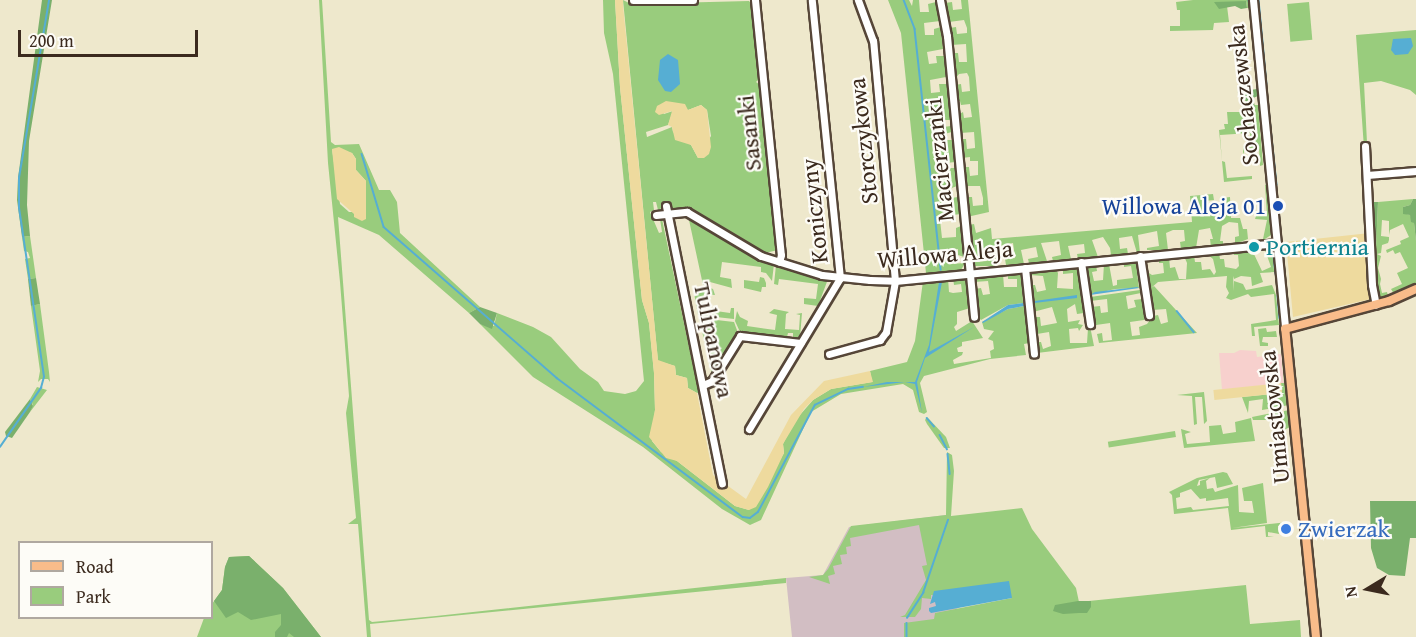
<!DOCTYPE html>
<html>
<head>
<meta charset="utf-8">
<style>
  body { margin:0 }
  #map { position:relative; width:1416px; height:637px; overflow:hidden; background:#eee8cc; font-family:"Gentium Book Plus",serif }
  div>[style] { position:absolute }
  .built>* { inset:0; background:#f7d0cd }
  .industrial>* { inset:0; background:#d2bec3 }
  .green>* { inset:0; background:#99cc7d; transform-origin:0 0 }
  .forest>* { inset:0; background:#7ab06c }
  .sand>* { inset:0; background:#eeda9e; transform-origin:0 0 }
  .water>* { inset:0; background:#56aed3 }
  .stream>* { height:1.5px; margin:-0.75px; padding:0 0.75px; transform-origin:0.75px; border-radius:0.75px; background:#56aed3 }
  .roads { filter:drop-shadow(2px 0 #564638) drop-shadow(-2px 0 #564638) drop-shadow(0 2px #564638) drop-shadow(0 -2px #564638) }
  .minor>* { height:7px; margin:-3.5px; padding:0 3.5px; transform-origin:3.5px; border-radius:3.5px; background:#fff }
  .major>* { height:8px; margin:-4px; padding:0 4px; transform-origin:4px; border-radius:4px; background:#f9bc8a }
  .dots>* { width:16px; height:16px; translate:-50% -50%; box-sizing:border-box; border:3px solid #fdfcf7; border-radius:50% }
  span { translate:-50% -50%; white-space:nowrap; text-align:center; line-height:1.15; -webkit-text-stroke:4.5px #fdfcf7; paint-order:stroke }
  .street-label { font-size:24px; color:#3b2a1e }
  .transit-label { font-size:24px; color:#164399 }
  .right { translate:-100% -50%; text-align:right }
  .culture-label { font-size:24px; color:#0d838f }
  .left { translate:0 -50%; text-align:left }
  .shop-label { font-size:24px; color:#366cbe }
  .legend { position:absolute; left:18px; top:541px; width:195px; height:78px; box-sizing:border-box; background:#fdfcf7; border:2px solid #afa8a0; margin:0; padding:8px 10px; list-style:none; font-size:18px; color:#3b2a1e }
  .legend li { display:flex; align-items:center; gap:12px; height:30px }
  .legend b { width:30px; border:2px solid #afa8a0 }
  .north { position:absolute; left:1338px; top:559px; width:60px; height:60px; -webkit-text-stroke:4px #fdfcf7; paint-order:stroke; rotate:260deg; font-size:16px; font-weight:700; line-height:24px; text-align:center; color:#3b2a1e }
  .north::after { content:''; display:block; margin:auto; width:21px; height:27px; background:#3b2a1e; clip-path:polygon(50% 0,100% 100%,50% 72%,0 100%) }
  .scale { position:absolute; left:18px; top:30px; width:180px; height:27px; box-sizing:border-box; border:3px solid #3b2a1e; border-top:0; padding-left:8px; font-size:18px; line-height:21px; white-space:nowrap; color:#3b2a1e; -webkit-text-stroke:4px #fdfcf7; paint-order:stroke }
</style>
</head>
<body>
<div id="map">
  <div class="built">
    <i style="clip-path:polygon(1240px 350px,1256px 351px,1257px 357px,1281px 354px,1284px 383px,1222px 390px,1219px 353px,1234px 353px)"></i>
  </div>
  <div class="industrial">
    <i style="clip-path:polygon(946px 515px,1011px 579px,905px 637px,792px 637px,786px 578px,823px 575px,849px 527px)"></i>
  </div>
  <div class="green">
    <i style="clip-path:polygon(evenodd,319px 0,322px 0,331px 142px,335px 145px,359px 144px,379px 190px,390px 190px,397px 202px,400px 233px,480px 307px,469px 313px,379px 235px,338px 217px,369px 620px,372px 622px,436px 616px,786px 578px,786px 583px,370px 624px,371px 637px,367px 637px,358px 524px,348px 524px,356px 518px,346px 413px,349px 396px,340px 282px,328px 163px,319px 0,332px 149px,352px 153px,356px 159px,356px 170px,366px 181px,364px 212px,349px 212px,340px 204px,332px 149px)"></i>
    <i style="clip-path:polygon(603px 0,615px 0,620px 87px,642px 300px,649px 323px,654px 373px,655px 410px,652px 441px,661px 452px,677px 461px,735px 506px,749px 510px,784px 453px,783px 444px,793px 423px,813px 400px,831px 389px,872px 382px,870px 371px,907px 362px,915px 341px,923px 281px,948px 278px,949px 292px,953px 293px,962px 292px,961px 284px,954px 285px,953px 278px,962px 278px,967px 282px,970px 308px,957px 312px,957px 324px,954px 327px,956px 331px,972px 321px,983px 338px,962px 342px,962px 346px,957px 348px,958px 352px,963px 352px,962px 355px,953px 360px,954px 364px,991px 358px,990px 351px,994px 349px,993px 341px,988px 339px,994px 331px,984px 329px,982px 322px,1008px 309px,1024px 306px,1029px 343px,1024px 344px,1026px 355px,990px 359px,924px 376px,920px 383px,927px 412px,924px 414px,919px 412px,913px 390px,903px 384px,841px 394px,811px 412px,761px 520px,750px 525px,722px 509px,643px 447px,533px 377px,480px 324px,494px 326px,497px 313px,533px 327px,551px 337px,580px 369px,598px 382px,604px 391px,625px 394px,636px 391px,644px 381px,613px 74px,604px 33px)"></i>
    <i style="clip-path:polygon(evenodd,623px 0,631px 4px,749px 1px,754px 7px,760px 78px,756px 82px,760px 85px,778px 250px,765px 253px,748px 246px,692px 210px,671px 209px,668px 205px,658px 210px,656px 202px,653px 202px,654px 210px,650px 212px,659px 233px,662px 232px,660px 219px,666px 218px,662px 219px,696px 380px,700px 379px,703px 392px,697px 393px,688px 388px,687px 378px,676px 375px,675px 366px,658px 361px,623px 0,674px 104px,688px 110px,701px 105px,707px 110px,711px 136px,698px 158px,691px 145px,673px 132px,672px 127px,647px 137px,646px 132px,668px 125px,673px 111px,664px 114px,657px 106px,674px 104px)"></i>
    <i style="clip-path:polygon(888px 0,909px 0,912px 6px,913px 0,919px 0,920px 12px,929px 12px,928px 4px,936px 2px,940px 21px,924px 23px,925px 35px,934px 35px,934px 29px,941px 27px,943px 49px,927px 52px,929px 64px,937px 63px,936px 56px,944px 56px,946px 77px,930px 80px,931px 93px,940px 92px,939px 84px,947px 84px,951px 120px,943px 120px,941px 113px,933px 113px,935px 128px,951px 126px,952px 132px,936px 136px,937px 149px,945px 148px,945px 140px,952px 140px,955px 162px,938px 164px,940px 177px,948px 176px,948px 168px,955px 168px,957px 186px,941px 192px,942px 208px,951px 207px,951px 198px,958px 197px,960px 214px,954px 215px,954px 219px,940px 220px,942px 238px,956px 237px,956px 228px,961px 226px,964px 257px,958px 255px,958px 249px,949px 251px,950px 264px,965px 263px,961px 270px,926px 273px,901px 33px)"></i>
    <i style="clip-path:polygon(961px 0,968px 0,989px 212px,967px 217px,968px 197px,972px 197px,973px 206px,983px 205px,983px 198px,980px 186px,965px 186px,963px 167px,969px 167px,970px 176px,978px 175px,978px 161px,970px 161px,970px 157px,962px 158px,962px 139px,966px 139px,967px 149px,975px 148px,975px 146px,974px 132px,960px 133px,958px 115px,963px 112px,964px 118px,972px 117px,970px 104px,961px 105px,960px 101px,957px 101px,955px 85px,961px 84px,962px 92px,970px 91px,969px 77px,967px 73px,959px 74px,955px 79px,952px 53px,958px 53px,959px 62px,967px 62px,966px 44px,951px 45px,950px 28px,956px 27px,957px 34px,967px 33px,967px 28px,964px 20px,949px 22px,945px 3px,952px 2px,953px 10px,962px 9px)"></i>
    <i style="clip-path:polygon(1193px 0,1249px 0,1250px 8px,1247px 8px,1246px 1px,1221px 7px,1227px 6px,1229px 22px,1214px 23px,1213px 30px,1170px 31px,1170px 26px,1180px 26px,1180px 10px,1177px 10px,1176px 2px)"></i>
    <i style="left:1309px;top:2px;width:38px;height:22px;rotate:85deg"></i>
    <i style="clip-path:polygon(1416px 30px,1416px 95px,1410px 90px,1381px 81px,1364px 83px,1370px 202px,1376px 249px,1378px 202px,1413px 199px,1410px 205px,1403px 207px,1403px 213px,1410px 215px,1414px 223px,1416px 241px,1416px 286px,1394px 294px,1391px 289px,1402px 284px,1397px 273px,1408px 268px,1400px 252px,1395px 254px,1393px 250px,1387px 253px,1386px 250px,1401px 244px,1400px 241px,1409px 237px,1403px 224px,1390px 230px,1389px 235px,1389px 221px,1382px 220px,1381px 236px,1389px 237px,1389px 240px,1388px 243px,1382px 245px,1381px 253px,1377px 254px,1381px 256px,1378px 268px,1381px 279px,1380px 284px,1382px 293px,1387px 292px,1388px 296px,1380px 300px,1377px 299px,1370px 233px,1356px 35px)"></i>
    <i style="clip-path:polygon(1255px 105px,1258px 105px,1263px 165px,1260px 166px,1259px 148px,1245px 149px,1243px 155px,1243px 146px,1251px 145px,1250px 133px,1220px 135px,1222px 161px,1225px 162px,1227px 178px,1252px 176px,1252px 179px,1224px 182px,1219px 130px,1225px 129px,1224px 124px,1228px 124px,1227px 112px,1247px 112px)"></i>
    <i style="clip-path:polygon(1268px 184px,1271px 235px,1265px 239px,1263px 239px,1267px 220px,1255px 219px,1256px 216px,1267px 215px,1265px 185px)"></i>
    <i style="clip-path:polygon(1213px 194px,1214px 200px,1205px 201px,1207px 213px,1221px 212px,1222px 198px,1230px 197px,1231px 218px,1240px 218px,1243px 229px,1247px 229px,1248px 239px,1235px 244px,1235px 237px,1239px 236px,1238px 223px,1229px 222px,1222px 226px,1220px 241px,1223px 241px,1223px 245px,1211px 247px,1210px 239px,1213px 239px,1210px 228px,1199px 230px,1196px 248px,1181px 249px,1180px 242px,1185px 241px,1184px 230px,1173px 230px,1166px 233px,1168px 250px,1147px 250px,1147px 248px,1159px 246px,1157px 231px,1138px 235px,1140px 253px,1137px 253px,1132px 236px,1119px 238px,1120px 249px,1127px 248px,1128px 254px,1111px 255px,1110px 248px,1103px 237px,1092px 240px,1098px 257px,1078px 259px,1077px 254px,1085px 253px,1084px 244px,1068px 246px,1071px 259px,1053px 261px,1052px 257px,1061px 255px,1059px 241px,1041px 243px,1047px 261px,1029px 263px,1028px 259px,1038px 257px,1036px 247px,1021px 250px,1024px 264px,1006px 265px,1005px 259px,1015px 258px,1013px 243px,996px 247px,998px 260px,994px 260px,995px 266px,975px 266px,974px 262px,987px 261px,985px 248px,978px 249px,978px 256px,972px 257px,969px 225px,974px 224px,976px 233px,991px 228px,992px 239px,1192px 222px,1190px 196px)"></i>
    <i style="clip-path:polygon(695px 219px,718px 236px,774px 264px,772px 281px,766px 273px,761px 272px,761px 267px,722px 262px,720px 277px,731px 279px,732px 288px,710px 282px,703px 285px,689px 220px)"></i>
    <i style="clip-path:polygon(30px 236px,36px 278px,28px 279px,25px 259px,30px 258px,28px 252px,24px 251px,22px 237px)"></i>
    <i style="clip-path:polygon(1270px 249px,1273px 251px,1274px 272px,1260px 273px,1263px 282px,1252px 286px,1251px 277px,1241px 276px,1234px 279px,1233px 276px,1234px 291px,1234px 281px,1243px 284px,1246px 290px,1272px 285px,1276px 295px,1279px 325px,1254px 327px,1255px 336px,1252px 336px,1251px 324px,1276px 320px,1274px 294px,1251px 297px,1248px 294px,1231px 300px,1226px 298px,1229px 293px,1226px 287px,1227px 276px,1158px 282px,1151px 288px,1154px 286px,1197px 333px,1099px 343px,1097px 334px,1102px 333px,1103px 341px,1112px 340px,1110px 323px,1096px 325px,1091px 307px,1100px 306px,1101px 313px,1108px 312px,1107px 299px,1090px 301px,1090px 297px,1140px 290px,1141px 293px,1126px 296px,1128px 309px,1136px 307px,1134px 300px,1142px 299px,1145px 316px,1144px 320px,1130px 322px,1132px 336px,1140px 335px,1139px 327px,1147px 324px,1153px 316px,1158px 315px,1161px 324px,1168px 322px,1166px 309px,1152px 310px,1145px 277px,1144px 260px,1149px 273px,1152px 275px,1164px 273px,1163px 263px,1159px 263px,1159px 259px,1169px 257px,1170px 268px,1175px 267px,1179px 279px,1186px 279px,1187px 263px,1184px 256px,1194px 255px,1195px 262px,1201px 262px,1202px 270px,1210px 269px,1214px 275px,1216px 272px,1213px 259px,1207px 254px,1219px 253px,1220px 259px,1224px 259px,1225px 267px,1236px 269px,1239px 266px,1238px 255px,1234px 255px,1233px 251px,1253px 252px,1262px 271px,1271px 267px,1265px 250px)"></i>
    <i style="clip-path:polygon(1132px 261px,1136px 264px,1139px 288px,1115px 289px,1089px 295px,1086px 270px,1089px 266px,1096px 265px,1097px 271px,1092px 272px,1094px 281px,1103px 280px,1104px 264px,1109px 264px,1113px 286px,1117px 285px,1117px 280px,1133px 278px,1131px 266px,1124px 267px,1124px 263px)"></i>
    <i style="clip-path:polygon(776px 265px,828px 279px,818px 306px,804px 304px,804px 298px,816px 299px,818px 284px,779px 279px,778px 285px,774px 284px)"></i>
    <i style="clip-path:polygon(1073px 267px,1078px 271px,1084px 313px,1077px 314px,1075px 304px,1067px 309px,1068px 322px,1080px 320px,1078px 324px,1083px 325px,1079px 331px,1078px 328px,1069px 329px,1070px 343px,1087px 343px,1088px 328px,1091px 331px,1094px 346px,1037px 353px,1036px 342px,1041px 342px,1043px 349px,1051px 346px,1049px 332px,1037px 334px,1038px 330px,1035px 330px,1036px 317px,1040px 317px,1041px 326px,1057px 323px,1052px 307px,1033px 312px,1031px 285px,1035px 285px,1037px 292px,1046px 290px,1043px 276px,1030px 275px,1034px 271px,1055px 268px,1058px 273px,1057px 288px,1073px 289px,1073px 273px,1063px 274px,1063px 268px)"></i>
    <i style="clip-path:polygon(1017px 272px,1022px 276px,1023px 303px,1008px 305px,981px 320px,979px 318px,975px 289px,981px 288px,983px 295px,990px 294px,988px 281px,974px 282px,979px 276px,1003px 274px,1004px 287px,1017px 287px,1017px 279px,1008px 279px,1008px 273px)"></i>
    <i style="clip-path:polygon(760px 277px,764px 278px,766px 283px,766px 287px,762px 287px,761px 292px,744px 288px,744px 280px,759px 282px)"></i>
    <i style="clip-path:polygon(710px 288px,713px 289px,715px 295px,704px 294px,702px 309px,730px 313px,731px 308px,734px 308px,734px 319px,698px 315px,694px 293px)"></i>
    <i style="clip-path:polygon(40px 304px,49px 372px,50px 382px,48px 379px,41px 379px,38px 382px,40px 371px,31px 306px)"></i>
    <i style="clip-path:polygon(774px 309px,789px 312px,786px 314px,785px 329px,799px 330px,800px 315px,796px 314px,802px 313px,800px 337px,793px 337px,793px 333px,788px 333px,787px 337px,740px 332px,735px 321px,737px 311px,740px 317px,748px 321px,747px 326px,775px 330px,777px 315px,769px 313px)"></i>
    <i style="clip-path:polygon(699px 318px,734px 322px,738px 333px,712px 375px)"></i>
    <i style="clip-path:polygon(1266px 328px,1267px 332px,1276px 331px,1277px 337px,1263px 337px,1262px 342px,1268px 343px,1268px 346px,1260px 346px,1258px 329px)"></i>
    <i style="clip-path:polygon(1282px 360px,1284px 361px,1289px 405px,1262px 410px,1263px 399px,1249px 401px,1248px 413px,1242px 397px,1282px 393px,1281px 383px,1284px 383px)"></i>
    <i style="clip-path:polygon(37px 387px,47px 390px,30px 412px,33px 405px,30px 399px)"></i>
    <i style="clip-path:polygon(1204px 392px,1207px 421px,1204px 424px,1202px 397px,1195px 397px,1197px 424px,1194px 425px,1192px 396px,1177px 395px)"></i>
    <i style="clip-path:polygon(1289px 410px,1290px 427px,1284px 430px,1278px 431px,1277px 420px,1253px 420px,1252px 417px,1282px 411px,1282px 417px,1284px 417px,1284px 411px)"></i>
    <i style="clip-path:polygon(927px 417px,946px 437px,950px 448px,944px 448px,927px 424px,925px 420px)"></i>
    <i style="clip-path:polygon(1251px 418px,1255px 441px,1184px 448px,1181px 429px,1191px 432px,1185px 434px,1187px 444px,1210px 442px,1209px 426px,1221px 425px,1223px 434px,1236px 432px,1235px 422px)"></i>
    <i style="left:1175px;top:431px;width:6px;height:68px;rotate:81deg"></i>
    <i style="clip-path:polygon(947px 452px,952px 455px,954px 471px,951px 516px,1022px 508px,1032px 529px,1076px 588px,1079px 602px,1246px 585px,1250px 624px,1300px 620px,1301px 637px,904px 637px,904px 623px,934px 619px,935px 613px,1012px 598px,931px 595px,931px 599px,922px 598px,921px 609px,915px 617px,900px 617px,905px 615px,926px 580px,922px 566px,927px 565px,919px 525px,850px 538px,851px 546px,846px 547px,847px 554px,840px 555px,842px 564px,833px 566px,835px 574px,828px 576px,830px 584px,809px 577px,823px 575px,828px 569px,851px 526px,946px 515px)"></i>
    <i style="clip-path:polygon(evenodd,1223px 472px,1227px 473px,1233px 484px,1217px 488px,1215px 477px,1199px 480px,1197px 486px,1200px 485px,1200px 481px,1210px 478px,1206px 481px,1207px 489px,1213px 488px,1215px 492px,1238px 485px,1239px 512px,1254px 513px,1252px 501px,1244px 501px,1242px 488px,1263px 483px,1267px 523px,1232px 528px,1288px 522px,1290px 525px,1278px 526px,1279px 534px,1268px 532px,1268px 536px,1274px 536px,1266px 537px,1265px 526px,1231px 530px,1228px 508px,1174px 514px,1172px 495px,1169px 492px,1197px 478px,1223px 472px,1191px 489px,1200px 499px,1206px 498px,1206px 501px,1228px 498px,1229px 506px,1193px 510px,1191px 507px,1177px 509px,1176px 498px,1180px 497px,1180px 493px,1191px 489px)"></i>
    <i style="clip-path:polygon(249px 556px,283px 588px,321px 637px,197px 637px,204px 618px,212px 618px,212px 604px,222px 590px,225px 567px,229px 557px)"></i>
  </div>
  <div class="forest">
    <i style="clip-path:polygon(42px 0,52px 0,29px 141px,27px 205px,30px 236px,22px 237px,17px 200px,18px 178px)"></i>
    <i style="clip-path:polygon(1246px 1px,1247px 8px,1241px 9px,1235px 6px,1219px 9px,1214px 2px)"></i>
    <i style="clip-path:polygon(1257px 89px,1258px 96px,1253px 98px,1255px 107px,1247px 109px,1244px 94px,1237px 92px)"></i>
    <i style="clip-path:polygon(1413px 199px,1416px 199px,1416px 241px,1414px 223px,1411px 222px,1410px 215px,1403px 214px,1403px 207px,1410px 205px)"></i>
    <i style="clip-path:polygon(1372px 202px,1378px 202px,1376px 250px)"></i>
    <i style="clip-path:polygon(36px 278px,40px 304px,31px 306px,28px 279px)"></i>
    <i style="clip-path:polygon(480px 307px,497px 313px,492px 329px,480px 324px,469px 313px)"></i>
    <i style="clip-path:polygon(30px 399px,33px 406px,30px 412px,12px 438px,6px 436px,5px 432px)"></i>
    <i style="clip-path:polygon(1370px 501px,1416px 501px,1416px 538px,1410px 538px,1405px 576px,1389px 575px,1377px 568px,1371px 548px)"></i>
    <i style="clip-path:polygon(249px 556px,283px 588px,321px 637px,294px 637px,289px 633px,287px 637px,275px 637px,275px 632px,281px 625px,281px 614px,251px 620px,238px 612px,226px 618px,214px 601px,222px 590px,225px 567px,229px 557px)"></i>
    <i style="clip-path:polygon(1078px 601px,1091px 601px,1091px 607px,1087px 613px,1079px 613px,1063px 614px,1053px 611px,1055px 605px)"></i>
  </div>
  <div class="sand">
    <i style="clip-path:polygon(615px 0,623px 0,623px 5px,658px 360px,675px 366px,676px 375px,687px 378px,688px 388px,697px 393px,713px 475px,746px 499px,791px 415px,824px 381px,870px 371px,873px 382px,831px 389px,813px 400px,804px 409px,783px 444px,784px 453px,768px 487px,756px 507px,749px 510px,735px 506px,677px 461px,666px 458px,649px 437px,655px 410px,654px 373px,649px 323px,642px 300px,620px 87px)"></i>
    <i style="clip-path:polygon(666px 101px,685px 104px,688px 110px,701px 105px,707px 110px,711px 147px,709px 154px,704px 158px,698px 158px,691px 145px,675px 140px,672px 127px,668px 125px,672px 111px,659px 115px,655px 112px,657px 106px)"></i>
    <i style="clip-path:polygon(339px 147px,352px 153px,356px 159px,356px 170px,366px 181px,366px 219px,362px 221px,354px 217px,354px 214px,337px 199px,332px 149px)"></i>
    <i style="clip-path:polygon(1370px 233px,1375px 298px,1293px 317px,1286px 242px)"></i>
    <i style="left:1281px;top:383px;width:10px;height:68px;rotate:84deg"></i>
  </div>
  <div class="water">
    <i style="clip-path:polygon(1411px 38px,1413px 46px,1408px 54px,1395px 55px,1391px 50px,1393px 39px)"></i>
    <i style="clip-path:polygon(668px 54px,678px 60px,680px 84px,671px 92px,665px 91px,658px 80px,660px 60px)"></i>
    <i style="clip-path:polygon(939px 282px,942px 282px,929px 352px,974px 327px,925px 358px,917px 382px,922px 413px,915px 384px,905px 382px,863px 387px,887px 382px,915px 382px,929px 345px)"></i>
    <i style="clip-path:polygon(1137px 287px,1139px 288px,1090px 295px,1095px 292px)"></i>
    <i style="clip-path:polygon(1077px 295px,1077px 298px,1034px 303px,1035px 301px)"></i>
    <i style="clip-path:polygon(1023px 303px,1024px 306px,1008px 309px,983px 323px,982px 322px,1008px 305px)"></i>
    <i style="clip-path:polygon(1009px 581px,1012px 598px,931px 613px,929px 611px,929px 608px,936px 606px,935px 602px,930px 604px,934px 591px)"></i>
  </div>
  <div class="stream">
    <i style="left:904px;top:0;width:31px;rotate:69deg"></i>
    <i style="left:915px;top:29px;width:242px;rotate:83.8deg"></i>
    <i style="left:1249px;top:0;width:6px;rotate:81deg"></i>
    <i style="left:1259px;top:0;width:84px;rotate:84.6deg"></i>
    <i style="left:1267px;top:91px;width:94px;rotate:83.9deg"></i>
    <i style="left:362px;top:154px;width:76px;rotate:73.2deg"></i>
    <i style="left:384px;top:227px;width:230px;rotate:41.1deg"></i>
    <i style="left:557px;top:378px;width:232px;rotate:36.8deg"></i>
    <i style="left:743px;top:517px;width:7px;rotate:8deg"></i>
    <i style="left:750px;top:518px;width:10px;rotate:-37deg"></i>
    <i style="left:758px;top:512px;width:121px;rotate:-62deg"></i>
    <i style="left:815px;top:405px;width:37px;rotate:-26deg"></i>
    <i style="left:848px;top:389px;width:15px;rotate:-8deg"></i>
    <i style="left:1277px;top:196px;width:4px;rotate:-90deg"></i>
    <i style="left:1279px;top:216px;width:27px;rotate:84deg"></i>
    <i style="left:1283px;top:251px;width:57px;rotate:85deg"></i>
    <i style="left:1274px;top:257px;width:17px;rotate:83deg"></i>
    <i style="left:1278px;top:296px;width:22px;rotate:85deg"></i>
    <i style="left:1372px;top:310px;width:47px;rotate:-20deg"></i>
    <i style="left:1177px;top:311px;width:27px;rotate:51deg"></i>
    <i style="left:1291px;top:342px;width:28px;rotate:84deg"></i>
    <i style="left:1295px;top:377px;width:110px;rotate:84.2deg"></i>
    <i style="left:927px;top:418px;width:11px;rotate:49deg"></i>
    <i style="left:940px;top:435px;width:16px;rotate:63deg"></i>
    <i style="left:0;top:447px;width:72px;rotate:-55.2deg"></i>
    <i style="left:41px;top:388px;width:11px;rotate:-75deg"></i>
    <i style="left:44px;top:377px;width:171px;rotate:-98.4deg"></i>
    <i style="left:19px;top:208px;width:30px;rotate:-90deg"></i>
    <i style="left:19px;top:178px;width:181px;rotate:-80.4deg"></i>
    <i style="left:948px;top:454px;width:20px;rotate:84deg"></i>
    <i style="left:907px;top:618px;width:30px;rotate:-57deg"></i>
    <i style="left:923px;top:593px;width:77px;rotate:-71.1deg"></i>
    <i style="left:907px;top:623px;width:14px;rotate:90deg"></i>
  </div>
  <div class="roads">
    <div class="minor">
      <i style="left:633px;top:0;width:60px"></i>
      <i style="left:755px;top:0;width:256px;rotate:84.2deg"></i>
      <i style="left:781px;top:255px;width:7px;rotate:106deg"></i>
      <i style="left:940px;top:0;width:37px;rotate:79deg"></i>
      <i style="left:947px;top:36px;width:282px;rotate:84.5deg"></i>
      <i style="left:1253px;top:0;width:331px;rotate:84.4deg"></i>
      <i style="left:1365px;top:146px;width:139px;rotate:87.1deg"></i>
      <i style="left:1372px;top:285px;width:20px;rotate:79deg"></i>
      <i style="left:1367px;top:175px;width:49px;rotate:-4.7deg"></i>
      <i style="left:666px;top:206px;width:283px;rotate:78.6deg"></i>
      <i style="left:656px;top:215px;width:31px;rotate:-6deg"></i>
      <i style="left:687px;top:212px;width:86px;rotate:30.7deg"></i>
      <i style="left:761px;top:256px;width:64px;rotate:17.3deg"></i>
      <i style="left:822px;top:275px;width:48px;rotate:5.9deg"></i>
      <i style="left:870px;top:280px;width:25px;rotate:2deg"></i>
      <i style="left:895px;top:281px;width:359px;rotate:-5.6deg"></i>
      <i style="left:1256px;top:245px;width:21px;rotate:-5deg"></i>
      <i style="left:1140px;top:256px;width:60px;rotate:81.3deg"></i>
      <i style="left:1081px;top:262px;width:63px;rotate:81.7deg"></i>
      <i style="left:1025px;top:268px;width:86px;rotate:84deg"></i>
      <i style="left:829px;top:354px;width:53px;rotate:-15.4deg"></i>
      <i style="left:880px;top:340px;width:10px;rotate:-53deg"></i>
      <i style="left:886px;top:332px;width:52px;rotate:-80deg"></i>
      <i style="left:895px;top:281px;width:241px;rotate:-95.2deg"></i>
      <i style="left:873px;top:41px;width:44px;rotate:-110.1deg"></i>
      <i style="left:703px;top:385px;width:10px;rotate:-24deg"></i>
      <i style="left:712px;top:381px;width:53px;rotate:-58.1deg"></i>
      <i style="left:740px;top:336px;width:61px;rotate:6.5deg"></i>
      <i style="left:749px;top:429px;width:176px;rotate:-58.9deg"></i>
      <i style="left:840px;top:278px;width:279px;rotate:-95.8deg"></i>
    </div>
    <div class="major">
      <i style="left:1316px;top:637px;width:310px;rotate:-95.7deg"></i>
      <i style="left:1285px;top:329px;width:108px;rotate:-15.1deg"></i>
      <i style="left:1389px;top:301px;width:30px;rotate:-24deg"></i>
    </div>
  </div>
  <div class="dots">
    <i style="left:1278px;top:206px;background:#1a4fb4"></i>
    <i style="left:1254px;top:247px;background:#0f9aa8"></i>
    <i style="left:1286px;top:529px;background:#3f7fe0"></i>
  </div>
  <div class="street-label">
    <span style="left:1243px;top:95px;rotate:-96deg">Sochaczewska</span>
    <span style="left:749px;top:133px;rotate:-96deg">Sasanki</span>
    <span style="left:863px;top:141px;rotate:-96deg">Storczykowa</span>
    <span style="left:939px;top:160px;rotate:-96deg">Macierzanki</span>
    <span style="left:814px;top:211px;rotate:-96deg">Koniczyny</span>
    <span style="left:945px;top:254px;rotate:-5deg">Willowa Aleja</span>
    <span style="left:714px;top:340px;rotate:78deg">Tulipanowa</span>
    <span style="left:1274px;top:417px;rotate:-96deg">Umiastowska</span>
  </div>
  <div class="transit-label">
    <span class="right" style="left:1266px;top:206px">Willowa Aleja 01</span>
  </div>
  <div class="culture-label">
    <span class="left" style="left:1266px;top:247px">Portiernia</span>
  </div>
  <div class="shop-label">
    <span class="left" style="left:1298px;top:529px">Zwierzak</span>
  </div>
  <ul class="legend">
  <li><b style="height:8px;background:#f9bc8a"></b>Road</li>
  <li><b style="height:16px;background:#99cc7d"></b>Park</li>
  </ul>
  <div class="north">N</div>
  <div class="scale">200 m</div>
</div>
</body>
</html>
